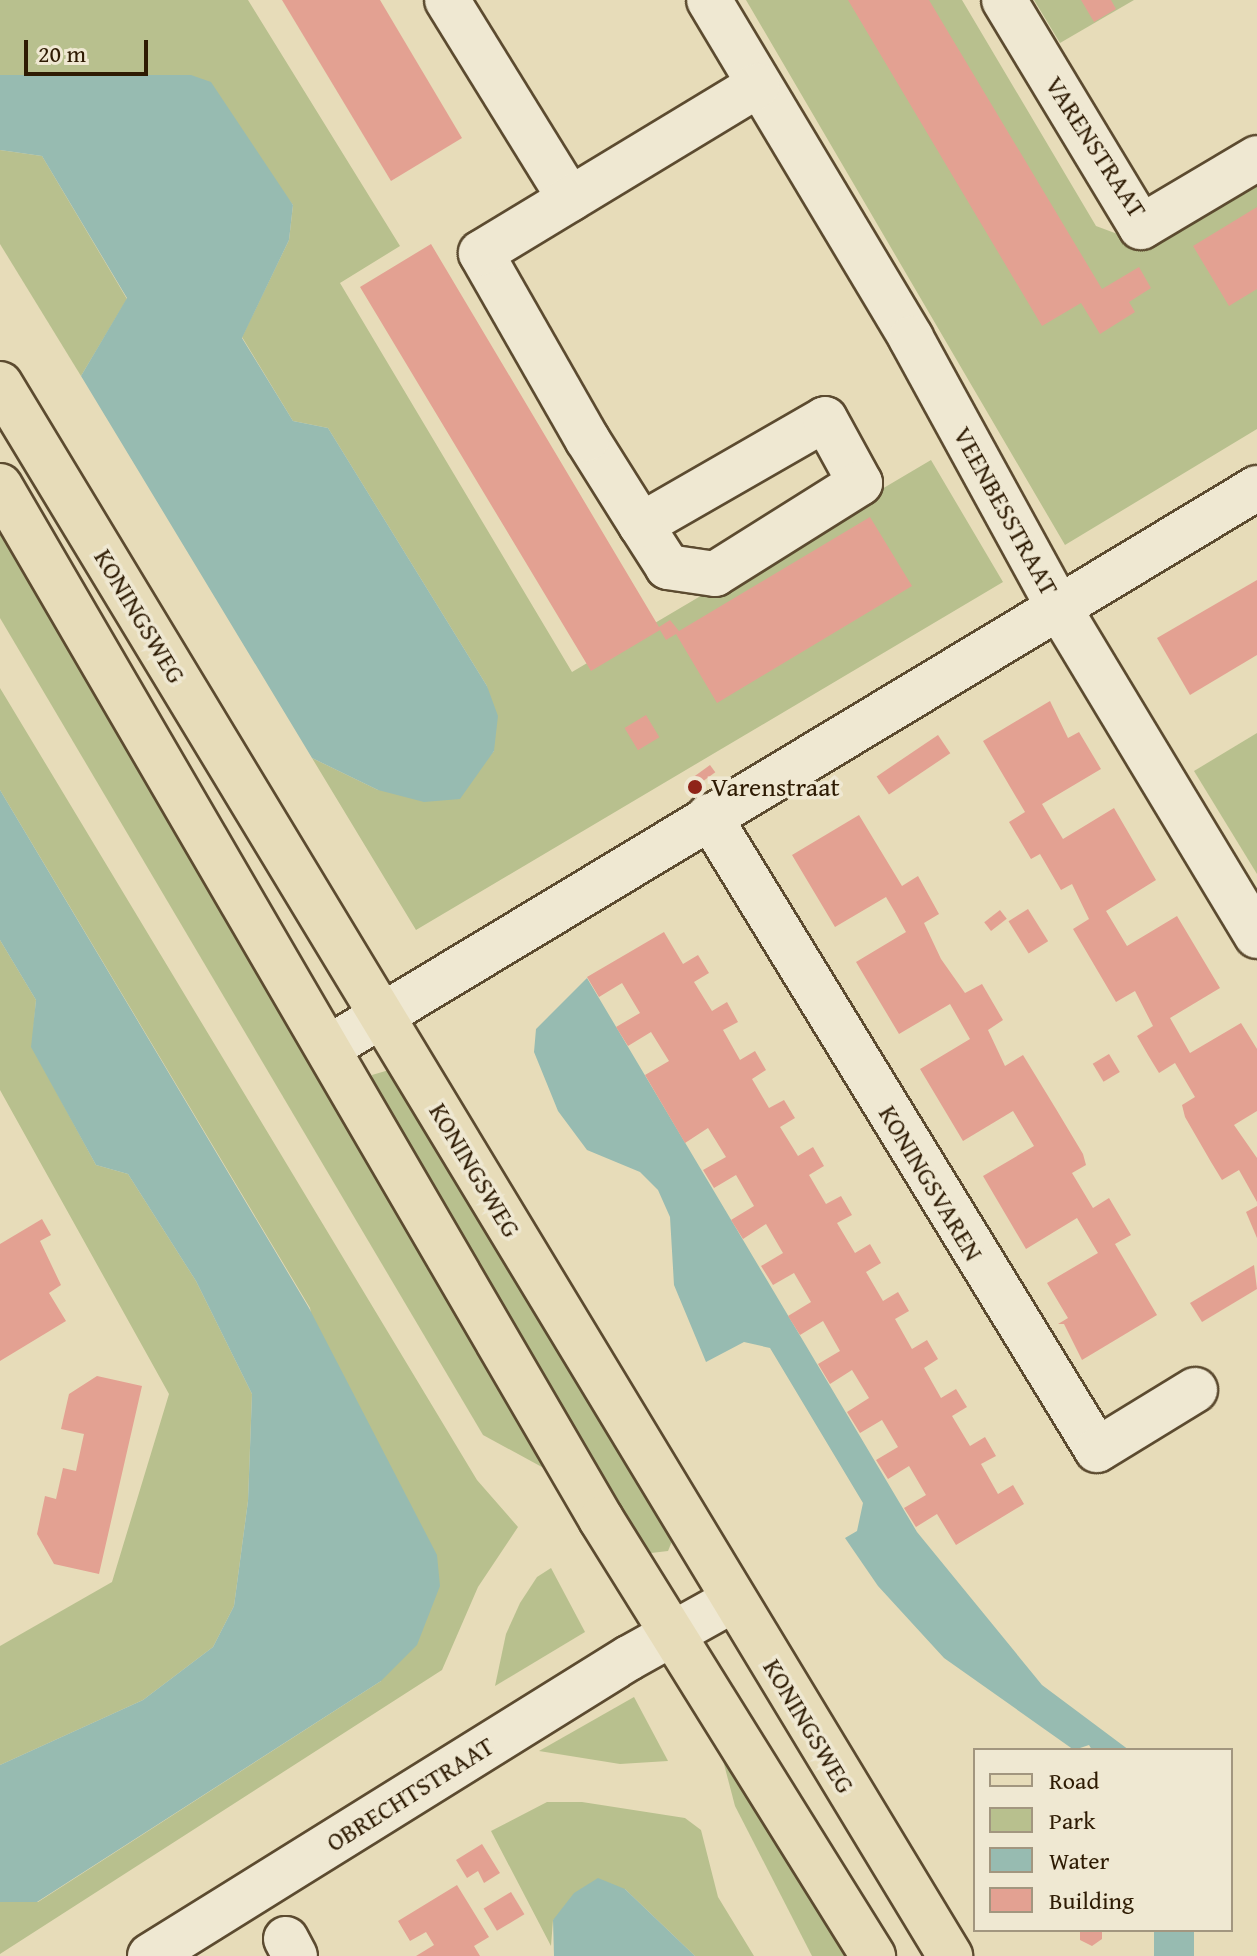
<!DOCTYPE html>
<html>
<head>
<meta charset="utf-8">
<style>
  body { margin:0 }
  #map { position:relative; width:1257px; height:1956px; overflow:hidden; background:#e7dcb9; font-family:"Gentium Book Plus",serif }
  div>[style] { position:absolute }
  .green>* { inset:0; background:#b8c08e }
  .water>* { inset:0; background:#97bbb1; transform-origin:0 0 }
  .building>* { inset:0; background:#e3a192; transform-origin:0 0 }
  .roads { filter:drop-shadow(2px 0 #5c4b30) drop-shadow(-2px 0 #5c4b30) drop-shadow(0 2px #5c4b30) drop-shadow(0 -2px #5c4b30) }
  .minor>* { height:44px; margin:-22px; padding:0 22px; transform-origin:22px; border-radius:22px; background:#efe8d2 }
  .major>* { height:44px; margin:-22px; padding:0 22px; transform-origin:22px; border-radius:22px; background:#e7dcb9 }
  .dots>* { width:22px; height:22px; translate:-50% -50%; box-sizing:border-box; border:4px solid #efe8d2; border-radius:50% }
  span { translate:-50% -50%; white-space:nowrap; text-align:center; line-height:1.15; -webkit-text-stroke:7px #efe8d2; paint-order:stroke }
  .street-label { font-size:26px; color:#2e1b03 }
  .poi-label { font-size:26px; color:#2e1b03 }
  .left { translate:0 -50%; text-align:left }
  .legend { position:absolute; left:973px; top:1748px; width:260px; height:184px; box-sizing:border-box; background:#efe8d2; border:2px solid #a2967f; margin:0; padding:10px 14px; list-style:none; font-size:24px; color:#2e1b03 }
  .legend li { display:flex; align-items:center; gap:16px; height:40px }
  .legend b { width:40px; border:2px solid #a2967f }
  .scale { position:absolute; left:24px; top:40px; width:124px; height:36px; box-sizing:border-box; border:4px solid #2e1b03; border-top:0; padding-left:10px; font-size:24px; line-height:28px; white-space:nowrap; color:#2e1b03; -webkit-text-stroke:6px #efe8d2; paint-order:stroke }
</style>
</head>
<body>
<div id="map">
  <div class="green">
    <i style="clip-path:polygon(0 0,248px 0,400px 246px,340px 283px,572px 672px,931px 460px,1003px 582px,416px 930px,312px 758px,378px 790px,486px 760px,494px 751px,487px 686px,328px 428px,293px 421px,242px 337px,289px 240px,293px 205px,190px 75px,0 75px)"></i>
    <i style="clip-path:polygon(746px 0,962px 0,1096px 226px,1131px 239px,1257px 182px,1257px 429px,1065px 545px)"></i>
    <i style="clip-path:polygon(1034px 0,1134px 0,1060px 43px)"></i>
    <i style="clip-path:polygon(0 150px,42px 156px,127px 299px,81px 376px,0 244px)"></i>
    <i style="clip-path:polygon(0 523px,551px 1472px,483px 1435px,0 618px)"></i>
    <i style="clip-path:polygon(0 688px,477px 1480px,518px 1527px,478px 1587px,442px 1670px,0 1954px,0 1902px,38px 1902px,381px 1681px,310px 1308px,0 790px)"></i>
    <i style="clip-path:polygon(1257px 733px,1257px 874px,1194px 771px)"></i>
    <i style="clip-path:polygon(0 940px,36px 1000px,32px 1047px,96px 1165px,128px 1174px,196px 1281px,252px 1394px,248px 1501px,234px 1606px,213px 1647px,143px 1700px,0 1765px,0 1646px,112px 1582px,169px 1394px,0 1090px)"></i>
    <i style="clip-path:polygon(389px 1070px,405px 1075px,675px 1534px,668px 1551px,651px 1553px,637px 1539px,375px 1089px,372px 1075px)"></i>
    <i style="clip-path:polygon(551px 1568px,585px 1632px,495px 1686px,506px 1634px,520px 1603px,537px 1577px)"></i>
    <i style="clip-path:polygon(634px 1697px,668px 1761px,620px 1764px,539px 1751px)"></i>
    <i style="clip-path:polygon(714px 1726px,851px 1956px,812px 1956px,735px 1806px)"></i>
    <i style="clip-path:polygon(547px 1802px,582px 1802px,685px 1818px,701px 1830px,718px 1897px,754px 1956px,695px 1956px,625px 1889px,553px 1920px,551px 1946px,491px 1831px)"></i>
  </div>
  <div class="water">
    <i style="clip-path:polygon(0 75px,191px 75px,211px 82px,293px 205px,289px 240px,242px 338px,293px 421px,328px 428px,487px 686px,498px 716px,494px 751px,460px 799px,424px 802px,378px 790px,312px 758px,81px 376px,127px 298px,42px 156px,0 150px)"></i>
    <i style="clip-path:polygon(0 790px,309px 1308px,437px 1555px,440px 1586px,417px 1645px,381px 1681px,37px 1902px,0 1902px,0 1765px,143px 1700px,213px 1647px,234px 1606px,248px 1501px,252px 1394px,196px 1281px,128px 1174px,96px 1165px,31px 1047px,36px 1000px,0 940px)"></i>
    <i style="clip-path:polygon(587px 978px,917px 1532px,1042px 1685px,1129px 1750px,1092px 1750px,1089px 1745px,1074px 1750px,944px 1658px,878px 1586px,845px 1538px,857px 1531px,863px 1503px,770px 1348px,744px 1342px,706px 1362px,674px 1285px,670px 1217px,658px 1190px,640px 1172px,587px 1150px,558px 1111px,534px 1052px,536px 1029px)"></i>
    <i style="clip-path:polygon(598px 1878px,625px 1889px,695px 1956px,554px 1956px,553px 1920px,574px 1893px)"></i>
    <i style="left:1154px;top:1930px;width:40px;height:26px"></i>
  </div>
  <div class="building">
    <i style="clip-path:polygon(282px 0,380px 0,462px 138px,391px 181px)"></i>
    <i style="clip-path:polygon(848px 0,929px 0,1102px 289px,1139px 267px,1151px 288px,1129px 302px,1135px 312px,1100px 334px,1081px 303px,1042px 326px)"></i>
    <i style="clip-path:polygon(1081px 0,1111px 0,1116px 9px,1094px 22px)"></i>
    <i style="clip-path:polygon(1257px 207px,1257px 289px,1229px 306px,1193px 246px)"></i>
    <i style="clip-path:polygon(431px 244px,659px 627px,670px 620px,679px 631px,870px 517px,912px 586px,717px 703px,676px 634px,666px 640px,660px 630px,591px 671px,360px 287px)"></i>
    <i style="clip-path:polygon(1257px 580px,1257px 655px,1190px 695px,1157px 638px)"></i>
    <i style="clip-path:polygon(1050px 701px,1068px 738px,1079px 732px,1101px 769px,1042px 804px,1052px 821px,1063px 839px,1114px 808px,1156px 880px,1106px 911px,1127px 946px,1177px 916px,1220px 988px,1170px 1018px,1190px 1053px,1241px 1023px,1257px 1049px,1257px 1111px,1234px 1125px,1257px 1158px,1257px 1202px,1239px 1170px,1222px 1180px,1211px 1162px,1185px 1117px,1182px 1105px,1195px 1097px,1175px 1063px,1159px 1073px,1148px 1055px,1137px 1036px,1153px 1026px,1135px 991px,1116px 1002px,1073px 929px,1089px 919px,1072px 884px,1061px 890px,1040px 854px,1031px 859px,1009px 822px,1025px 812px,983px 741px)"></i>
    <i style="left:646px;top:715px;width:26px;height:25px;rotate:59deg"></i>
    <i style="left:938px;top:735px;width:22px;height:74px;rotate:56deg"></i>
    <i style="left:710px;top:765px;width:9px;height:23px;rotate:54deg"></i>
    <i style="clip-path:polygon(859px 815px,902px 886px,918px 876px,939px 914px,924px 923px,941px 959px,965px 993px,982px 984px,1003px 1020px,988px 1030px,1005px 1066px,1023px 1055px,1056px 1109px,1083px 1154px,1086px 1165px,1072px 1173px,1093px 1208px,1109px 1198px,1131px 1235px,1115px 1244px,1157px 1315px,1082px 1360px,1064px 1324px,1058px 1324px,1068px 1318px,1047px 1283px,1098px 1253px,1077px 1218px,1026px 1249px,983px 1176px,1034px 1146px,1013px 1111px,963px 1141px,920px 1069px,970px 1039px,950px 1004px,899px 1034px,856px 962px,906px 932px,896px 914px,886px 897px,835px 927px,792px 855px)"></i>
    <i style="left:1028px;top:909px;width:38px;height:23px;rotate:58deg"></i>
    <i style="left:1000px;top:910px;width:11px;height:20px;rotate:52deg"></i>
    <i style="clip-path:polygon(664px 932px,683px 964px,698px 955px,709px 973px,694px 982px,712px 1011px,727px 1002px,738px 1022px,723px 1030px,740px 1060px,755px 1051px,766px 1070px,752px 1079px,769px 1108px,784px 1100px,795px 1118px,780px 1127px,798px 1156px,813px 1147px,824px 1166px,809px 1175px,826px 1204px,841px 1196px,852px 1215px,837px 1223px,855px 1253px,870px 1244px,881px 1263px,866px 1272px,883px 1301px,898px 1292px,909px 1311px,895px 1319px,912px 1349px,927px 1340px,938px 1359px,924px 1368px,941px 1398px,956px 1389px,967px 1407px,952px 1416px,970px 1446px,985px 1437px,996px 1456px,981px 1464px,998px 1494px,1013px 1485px,1024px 1504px,956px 1545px,937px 1514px,916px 1527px,904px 1508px,926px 1495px,909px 1466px,888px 1479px,876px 1460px,898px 1447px,882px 1420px,860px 1433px,847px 1412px,869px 1398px,852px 1370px,830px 1384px,818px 1364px,840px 1351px,823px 1321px,800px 1335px,788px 1316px,811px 1302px,794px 1273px,773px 1285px,761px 1266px,783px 1253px,766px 1224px,743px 1239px,731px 1220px,754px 1206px,736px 1175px,714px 1188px,703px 1170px,726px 1157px,708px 1128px,685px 1143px,645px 1075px,669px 1061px,651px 1032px,628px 1046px,616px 1027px,640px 1013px,622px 983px,599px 997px,587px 977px)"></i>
    <i style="left:1109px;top:1054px;width:21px;height:19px;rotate:59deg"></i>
    <i style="clip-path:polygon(1257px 1206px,1257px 1238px,1246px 1212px)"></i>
    <i style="clip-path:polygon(42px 1219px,51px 1235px,40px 1241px,61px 1285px,49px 1293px,66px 1321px,0 1361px,0 1244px)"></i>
    <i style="clip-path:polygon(1254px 1265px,1257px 1289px,1202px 1322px,1190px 1303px)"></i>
    <i style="clip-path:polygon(97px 1376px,142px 1386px,99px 1574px,54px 1564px,37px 1534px,45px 1496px,56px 1499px,63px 1468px,76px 1471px,84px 1434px,61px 1429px,69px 1394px)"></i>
    <i style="clip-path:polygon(482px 1844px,500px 1873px,484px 1883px,478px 1871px,467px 1878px,456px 1860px)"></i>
    <i style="clip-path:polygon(457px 1885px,489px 1937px,474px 1946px,480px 1956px,416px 1956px,434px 1945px,426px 1932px,410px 1941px,398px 1921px)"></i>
    <i style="left:511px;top:1892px;width:26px;height:32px;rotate:59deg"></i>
    <i style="clip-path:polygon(1080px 1930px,1102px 1930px,1102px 1939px,1092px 1946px,1080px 1940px)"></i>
  </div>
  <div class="roads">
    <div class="minor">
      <i style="left:447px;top:0;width:234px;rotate:58.3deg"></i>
      <i style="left:709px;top:0;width:394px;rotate:59.1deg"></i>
      <i style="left:911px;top:338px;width:308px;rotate:61.3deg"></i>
      <i style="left:1059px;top:608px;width:383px;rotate:58.9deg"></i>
      <i style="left:1004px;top:0;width:265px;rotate:58.9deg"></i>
      <i style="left:1141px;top:227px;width:135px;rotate:-30.7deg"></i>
      <i style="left:641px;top:525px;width:212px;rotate:-29.9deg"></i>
      <i style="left:825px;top:419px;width:73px;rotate:61.3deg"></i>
      <i style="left:860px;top:483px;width:171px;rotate:147.9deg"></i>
      <i style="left:715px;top:574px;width:48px;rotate:-171.5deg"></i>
      <i style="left:668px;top:567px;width:50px;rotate:-122.7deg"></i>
      <i style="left:641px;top:525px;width:102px;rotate:-122.1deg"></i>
      <i style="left:587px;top:439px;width:214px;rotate:-119.7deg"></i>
      <i style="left:481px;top:253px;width:323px;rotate:-31.2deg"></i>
      <i style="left:709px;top:816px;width:743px;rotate:58.53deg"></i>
      <i style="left:1097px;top:1450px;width:115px;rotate:-31.5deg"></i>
      <i style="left:328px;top:1048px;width:1085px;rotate:-31.08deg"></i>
      <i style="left:286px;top:1939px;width:19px;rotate:62deg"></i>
      <i style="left:150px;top:1956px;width:564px;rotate:-31.89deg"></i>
      <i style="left:629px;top:1658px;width:119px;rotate:-29.1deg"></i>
    </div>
    <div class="major">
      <i style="left:0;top:384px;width:1837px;rotate:58.85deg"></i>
      <i style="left:0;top:486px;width:1195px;rotate:59.81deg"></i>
      <i style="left:601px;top:1519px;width:515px;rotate:58.1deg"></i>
    </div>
  </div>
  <div class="dots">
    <i style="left:695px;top:787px;background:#8f2418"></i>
  </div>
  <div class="street-label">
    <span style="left:1096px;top:147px;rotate:57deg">VARENSTRAAT</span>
    <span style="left:1006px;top:511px;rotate:61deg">VEENBESSTRAAT</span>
    <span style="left:140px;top:616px;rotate:59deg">KONINGSWEG</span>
    <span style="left:475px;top:1170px;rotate:59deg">KONINGSWEG</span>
    <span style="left:931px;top:1183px;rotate:59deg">KONINGSVAREN</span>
    <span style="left:809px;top:1726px;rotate:59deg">KONINGSWEG</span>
    <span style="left:410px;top:1794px;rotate:-32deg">OBRECHTSTRAAT</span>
  </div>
  <div class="poi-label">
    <span class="left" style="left:711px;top:787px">Varenstraat</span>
  </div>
  <ul class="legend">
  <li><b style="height:10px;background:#e7dcb9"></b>Road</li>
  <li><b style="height:22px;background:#b8c08e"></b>Park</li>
  <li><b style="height:22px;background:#97bbb1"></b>Water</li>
  <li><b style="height:22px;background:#e3a192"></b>Building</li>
  </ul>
  <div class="scale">20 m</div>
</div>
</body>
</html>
